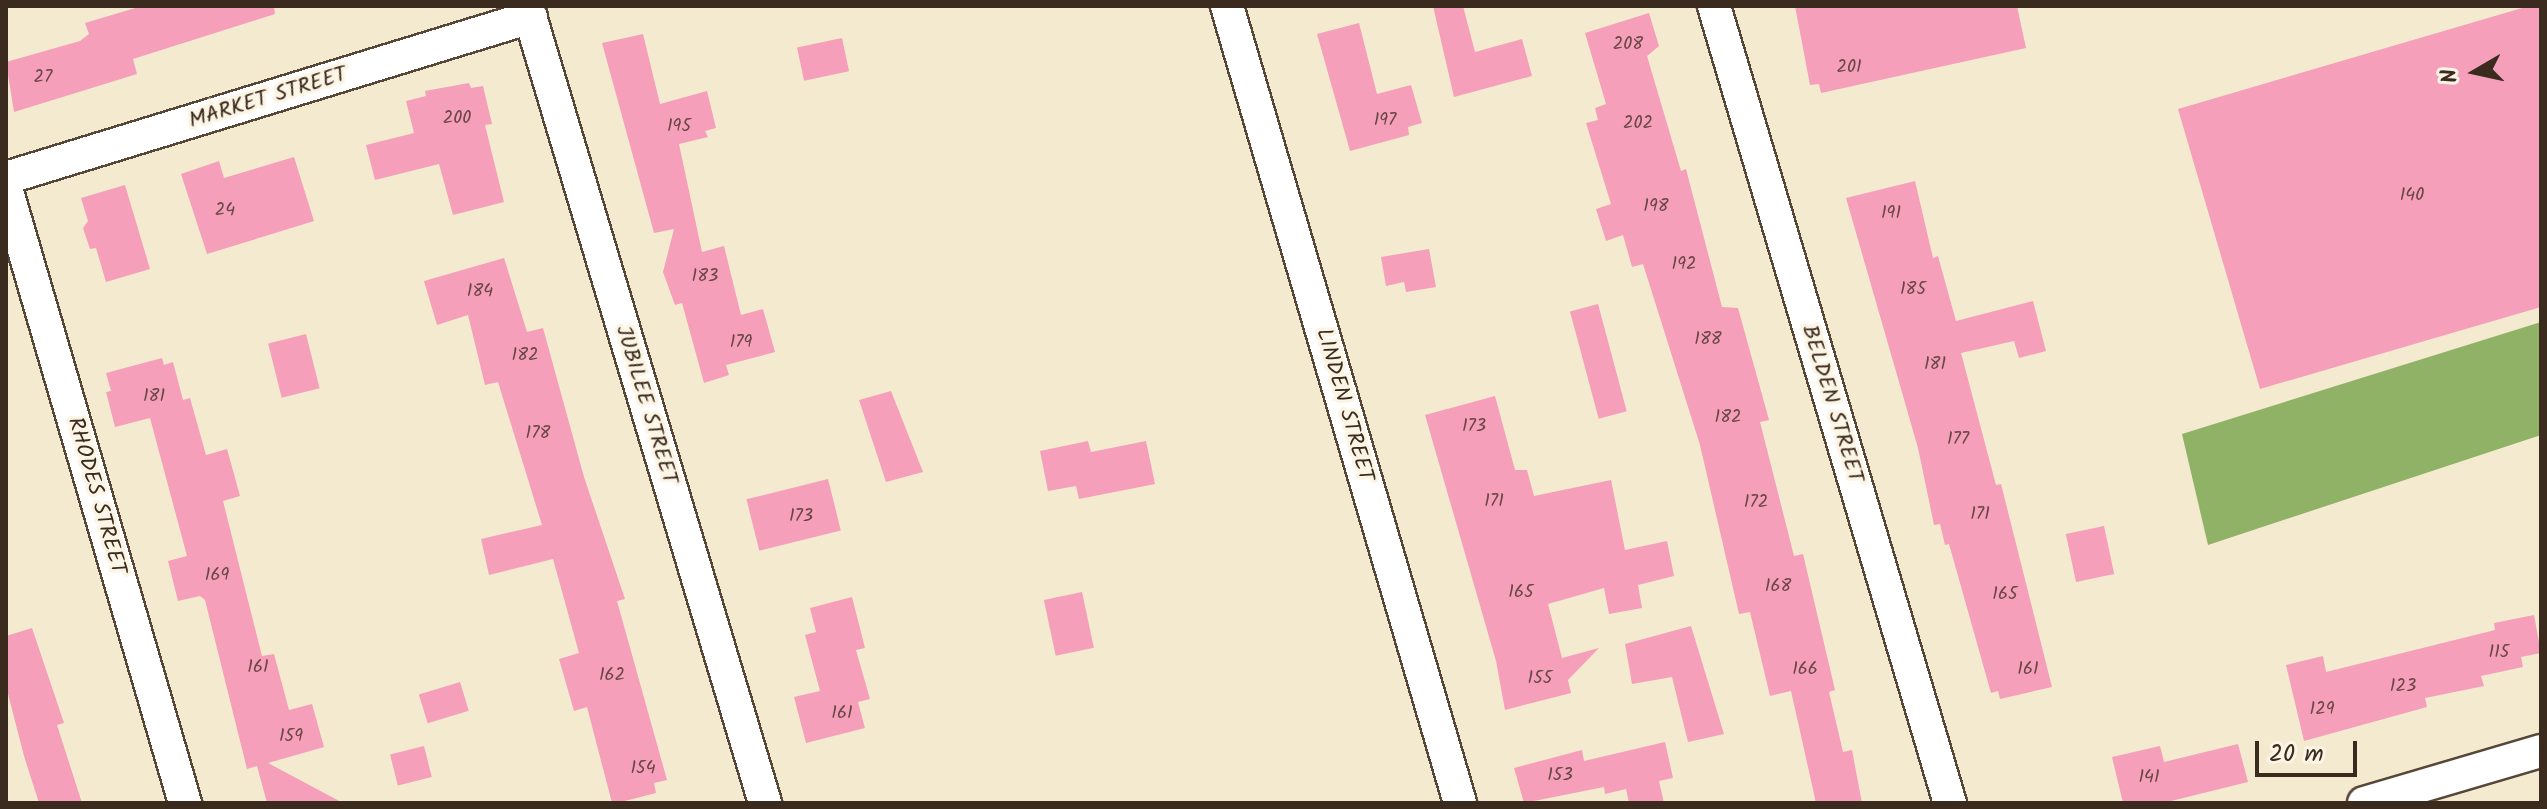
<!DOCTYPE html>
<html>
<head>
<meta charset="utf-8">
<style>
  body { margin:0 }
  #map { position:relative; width:2547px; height:809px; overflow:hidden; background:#f4ead0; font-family:Kalam,sans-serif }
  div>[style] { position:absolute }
  .forest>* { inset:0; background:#90b266 }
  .building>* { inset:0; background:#f59fbb; transform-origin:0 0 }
  .roads { filter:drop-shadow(2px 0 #574739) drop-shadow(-2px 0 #574739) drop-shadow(0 2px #574739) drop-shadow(0 -2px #574739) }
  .minor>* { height:32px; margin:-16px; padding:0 16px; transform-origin:16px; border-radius:16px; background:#fff }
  span { translate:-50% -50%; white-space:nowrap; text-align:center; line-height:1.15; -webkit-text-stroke:7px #fcf5e5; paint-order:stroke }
  .number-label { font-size:18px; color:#6a4745 }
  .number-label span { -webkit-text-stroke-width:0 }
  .street-label { font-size:22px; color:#3b2a1e }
  .frame { position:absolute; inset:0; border:8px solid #3b2a1e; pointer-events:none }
  .north { position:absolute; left:2435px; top:32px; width:80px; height:80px; -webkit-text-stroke:6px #fcf5e5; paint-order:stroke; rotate:261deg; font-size:22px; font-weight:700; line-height:32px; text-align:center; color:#3b2a1e }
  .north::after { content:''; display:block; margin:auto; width:28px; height:36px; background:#3b2a1e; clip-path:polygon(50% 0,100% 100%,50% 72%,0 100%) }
  .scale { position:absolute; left:2255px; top:741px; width:102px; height:36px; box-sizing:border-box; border:4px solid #3b2a1e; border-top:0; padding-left:10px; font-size:24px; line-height:28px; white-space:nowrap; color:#3b2a1e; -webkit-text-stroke:6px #fcf5e5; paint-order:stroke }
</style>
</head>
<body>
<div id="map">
  <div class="forest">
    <i style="clip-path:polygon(2541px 322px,2541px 435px,2208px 545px,2182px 434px)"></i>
  </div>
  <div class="building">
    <i style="clip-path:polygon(142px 6px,274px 6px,275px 14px,133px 59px,137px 74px,14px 112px,6px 62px,80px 41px,89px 34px,85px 23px)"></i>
    <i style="clip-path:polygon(1433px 6px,1463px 6px,1475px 52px,1522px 39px,1532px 76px,1454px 97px)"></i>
    <i style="clip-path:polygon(1795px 6px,2017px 6px,2026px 48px,1821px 93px,1819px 84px,1810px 85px)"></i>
    <i style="clip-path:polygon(2529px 6px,2541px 6px,2541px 307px,2260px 389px,2178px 109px)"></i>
    <i style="clip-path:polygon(1649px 13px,1659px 46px,1647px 56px,1681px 171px,1686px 169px,1722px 307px,1738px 308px,1769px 420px,1760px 422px,1794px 556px,1803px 554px,1835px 690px,1829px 692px,1843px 752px,1852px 750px,1862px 803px,1816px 803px,1791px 691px,1770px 696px,1750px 612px,1739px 614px,1700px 445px,1643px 264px,1632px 267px,1623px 235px,1606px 241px,1596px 209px,1611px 204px,1586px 123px,1598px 120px,1595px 108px,1606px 104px,1585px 33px)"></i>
    <i style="clip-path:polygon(1359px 23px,1377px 94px,1411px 85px,1422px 123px,1408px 127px,1409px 135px,1350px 151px,1317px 34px)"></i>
    <i style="clip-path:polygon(643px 34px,660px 104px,707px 91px,716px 128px,705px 131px,708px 137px,679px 144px,702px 252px,724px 246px,741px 315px,763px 309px,775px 352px,726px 365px,729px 375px,704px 383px,682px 303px,675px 305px,663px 272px,674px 229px,654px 233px,602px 43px)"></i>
    <i style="left:842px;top:38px;width:34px;height:46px;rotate:78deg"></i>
    <i style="clip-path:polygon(469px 83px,471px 88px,483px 86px,492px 124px,485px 125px,504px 202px,453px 215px,439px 164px,375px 180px,366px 145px,414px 133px,406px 101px,426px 96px,425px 91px)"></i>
    <i style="clip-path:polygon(294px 157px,314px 221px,207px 254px,181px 174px,219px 161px,224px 178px)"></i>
    <i style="clip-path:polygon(1915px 181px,1933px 258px,1938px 256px,1956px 321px,2033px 301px,2046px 351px,2019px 358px,2014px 341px,1961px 353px,1996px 485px,2001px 484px,2052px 687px,2000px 699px,1998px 691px,1991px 693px,1949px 544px,1945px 545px,1940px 524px,1934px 525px,1918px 448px,1846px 198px)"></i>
    <i style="clip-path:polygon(125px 185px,150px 269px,106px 282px,96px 248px,90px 249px,83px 228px,88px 221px,81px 198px)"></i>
    <i style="clip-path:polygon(1429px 249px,1436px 287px,1406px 292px,1404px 282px,1386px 286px,1381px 257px)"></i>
    <i style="clip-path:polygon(504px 258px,527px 332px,543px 328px,584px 477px,625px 599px,617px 601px,667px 780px,654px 783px,656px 793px,617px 803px,612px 803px,587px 707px,574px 711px,559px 659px,579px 653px,553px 559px,489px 575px,481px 539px,542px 525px,498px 382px,485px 385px,468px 315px,437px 325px,424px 281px)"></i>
    <i style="left:1598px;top:304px;width:111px;height:29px;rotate:75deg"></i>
    <i style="left:306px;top:334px;width:56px;height:39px;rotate:76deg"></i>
    <i style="clip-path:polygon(162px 358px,164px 365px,173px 362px,183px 400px,190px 398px,206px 455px,227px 449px,240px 496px,223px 501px,262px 656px,274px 654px,289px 710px,312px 704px,324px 747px,268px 763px,343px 803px,267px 803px,257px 766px,247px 769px,205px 600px,200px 596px,178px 601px,168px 561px,187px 556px,150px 418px,115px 427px,106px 392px,111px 391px,106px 373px)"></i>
    <i style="clip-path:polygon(891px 391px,923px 472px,886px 482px,859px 400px)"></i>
    <i style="clip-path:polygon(1495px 396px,1515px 470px,1527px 470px,1534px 496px,1611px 480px,1625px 550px,1667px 541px,1674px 576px,1638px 585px,1642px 608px,1609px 614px,1604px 588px,1548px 604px,1562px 658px,1599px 648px,1568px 680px,1571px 693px,1505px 710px,1496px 661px,1425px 415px)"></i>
    <i style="clip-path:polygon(1088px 441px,1091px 452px,1146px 441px,1155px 484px,1079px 499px,1076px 486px,1048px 491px,1040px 451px)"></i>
    <i style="left:828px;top:479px;width:53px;height:84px;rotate:76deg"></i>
    <i style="left:2104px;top:526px;width:49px;height:39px;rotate:78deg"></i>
    <i style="left:1082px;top:592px;width:57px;height:39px;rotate:78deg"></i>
    <i style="clip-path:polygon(852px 597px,865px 648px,856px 650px,870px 699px,858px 702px,865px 728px,806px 743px,794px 697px,820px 691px,805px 635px,816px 632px,810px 608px)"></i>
    <i style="clip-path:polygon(2534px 615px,2541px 653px,2521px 657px,2523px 667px,2481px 676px,2484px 686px,2425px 698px,2427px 707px,2304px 741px,2286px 665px,2323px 656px,2326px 672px,2495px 630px,2494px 623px)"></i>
    <i style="clip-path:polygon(1691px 626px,1724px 734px,1688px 742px,1672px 677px,1632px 684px,1625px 644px)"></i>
    <i style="clip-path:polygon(32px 628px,64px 723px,57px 725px,82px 803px,39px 803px,24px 756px,6px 686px,6px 636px)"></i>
    <i style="left:460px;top:682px;width:30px;height:43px;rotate:73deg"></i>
    <i style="clip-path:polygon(1665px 742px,1673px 778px,1659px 781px,1664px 803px,1629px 803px,1626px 789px,1605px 794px,1604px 787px,1524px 803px,1514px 768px,1582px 750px,1584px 761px)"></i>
    <i style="clip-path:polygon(2238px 744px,2248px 782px,2163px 803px,2123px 803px,2112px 757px,2160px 746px,2164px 762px)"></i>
    <i style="left:424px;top:746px;width:32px;height:35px;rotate:76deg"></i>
  </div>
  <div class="roads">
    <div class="minor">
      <i style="left:527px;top:6px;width:832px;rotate:73.37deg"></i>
      <i style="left:1227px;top:6px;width:830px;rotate:73.7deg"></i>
      <i style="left:1714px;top:6px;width:831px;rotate:73.51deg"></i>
      <i style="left:6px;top:178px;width:549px;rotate:-17.05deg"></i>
      <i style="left:6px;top:188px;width:641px;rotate:73.77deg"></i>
      <i style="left:2364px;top:803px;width:184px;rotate:-16.4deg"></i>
    </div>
  </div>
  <div class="number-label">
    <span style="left:1628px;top:45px">208</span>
    <span style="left:1849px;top:68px">201</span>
    <span style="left:43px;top:78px">27</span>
    <span style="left:457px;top:119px">200</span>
    <span style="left:1385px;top:121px">197</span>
    <span style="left:1638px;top:124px">202</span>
    <span style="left:679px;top:127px">195</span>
    <span style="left:2412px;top:196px">140</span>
    <span style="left:1656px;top:207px">198</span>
    <span style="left:225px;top:211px">24</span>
    <span style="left:1891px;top:214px">191</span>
    <span style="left:1684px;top:265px">192</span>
    <span style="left:705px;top:277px">183</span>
    <span style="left:1913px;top:290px">185</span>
    <span style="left:480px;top:292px">184</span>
    <span style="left:1708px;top:340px">188</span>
    <span style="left:741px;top:343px">179</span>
    <span style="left:525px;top:356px">182</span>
    <span style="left:1935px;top:365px">181</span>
    <span style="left:154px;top:397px">181</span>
    <span style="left:1728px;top:418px">182</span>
    <span style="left:1474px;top:427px">173</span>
    <span style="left:538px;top:434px">178</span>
    <span style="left:1958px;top:440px">177</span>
    <span style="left:1494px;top:502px">171</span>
    <span style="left:1756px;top:503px">172</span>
    <span style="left:1980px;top:515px">171</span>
    <span style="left:801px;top:517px">173</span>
    <span style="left:217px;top:576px">169</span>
    <span style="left:1778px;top:587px">168</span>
    <span style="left:1521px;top:593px">165</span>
    <span style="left:2005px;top:595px">165</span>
    <span style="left:2499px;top:653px">115</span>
    <span style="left:258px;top:668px">161</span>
    <span style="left:1805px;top:670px">166</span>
    <span style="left:2028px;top:670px">161</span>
    <span style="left:612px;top:676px">162</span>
    <span style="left:1540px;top:679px">155</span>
    <span style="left:2403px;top:687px">123</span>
    <span style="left:2322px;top:710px">129</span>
    <span style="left:842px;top:714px">161</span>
    <span style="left:291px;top:737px">159</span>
    <span style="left:643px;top:769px">154</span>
    <span style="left:1560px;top:776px">153</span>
    <span style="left:2149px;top:778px">141</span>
  </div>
  <div class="street-label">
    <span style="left:268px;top:98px;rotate:-17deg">MARKET STREET</span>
    <span style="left:1832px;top:404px;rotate:73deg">BELDEN STREET</span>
    <span style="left:646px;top:405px;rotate:73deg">JUBILEE STREET</span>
    <span style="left:1344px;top:405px;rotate:74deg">LINDEN STREET</span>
    <span style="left:96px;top:496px;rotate:74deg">RHODES STREET</span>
  </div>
  <div class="frame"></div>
  <div class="north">N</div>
  <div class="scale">20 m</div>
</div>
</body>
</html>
